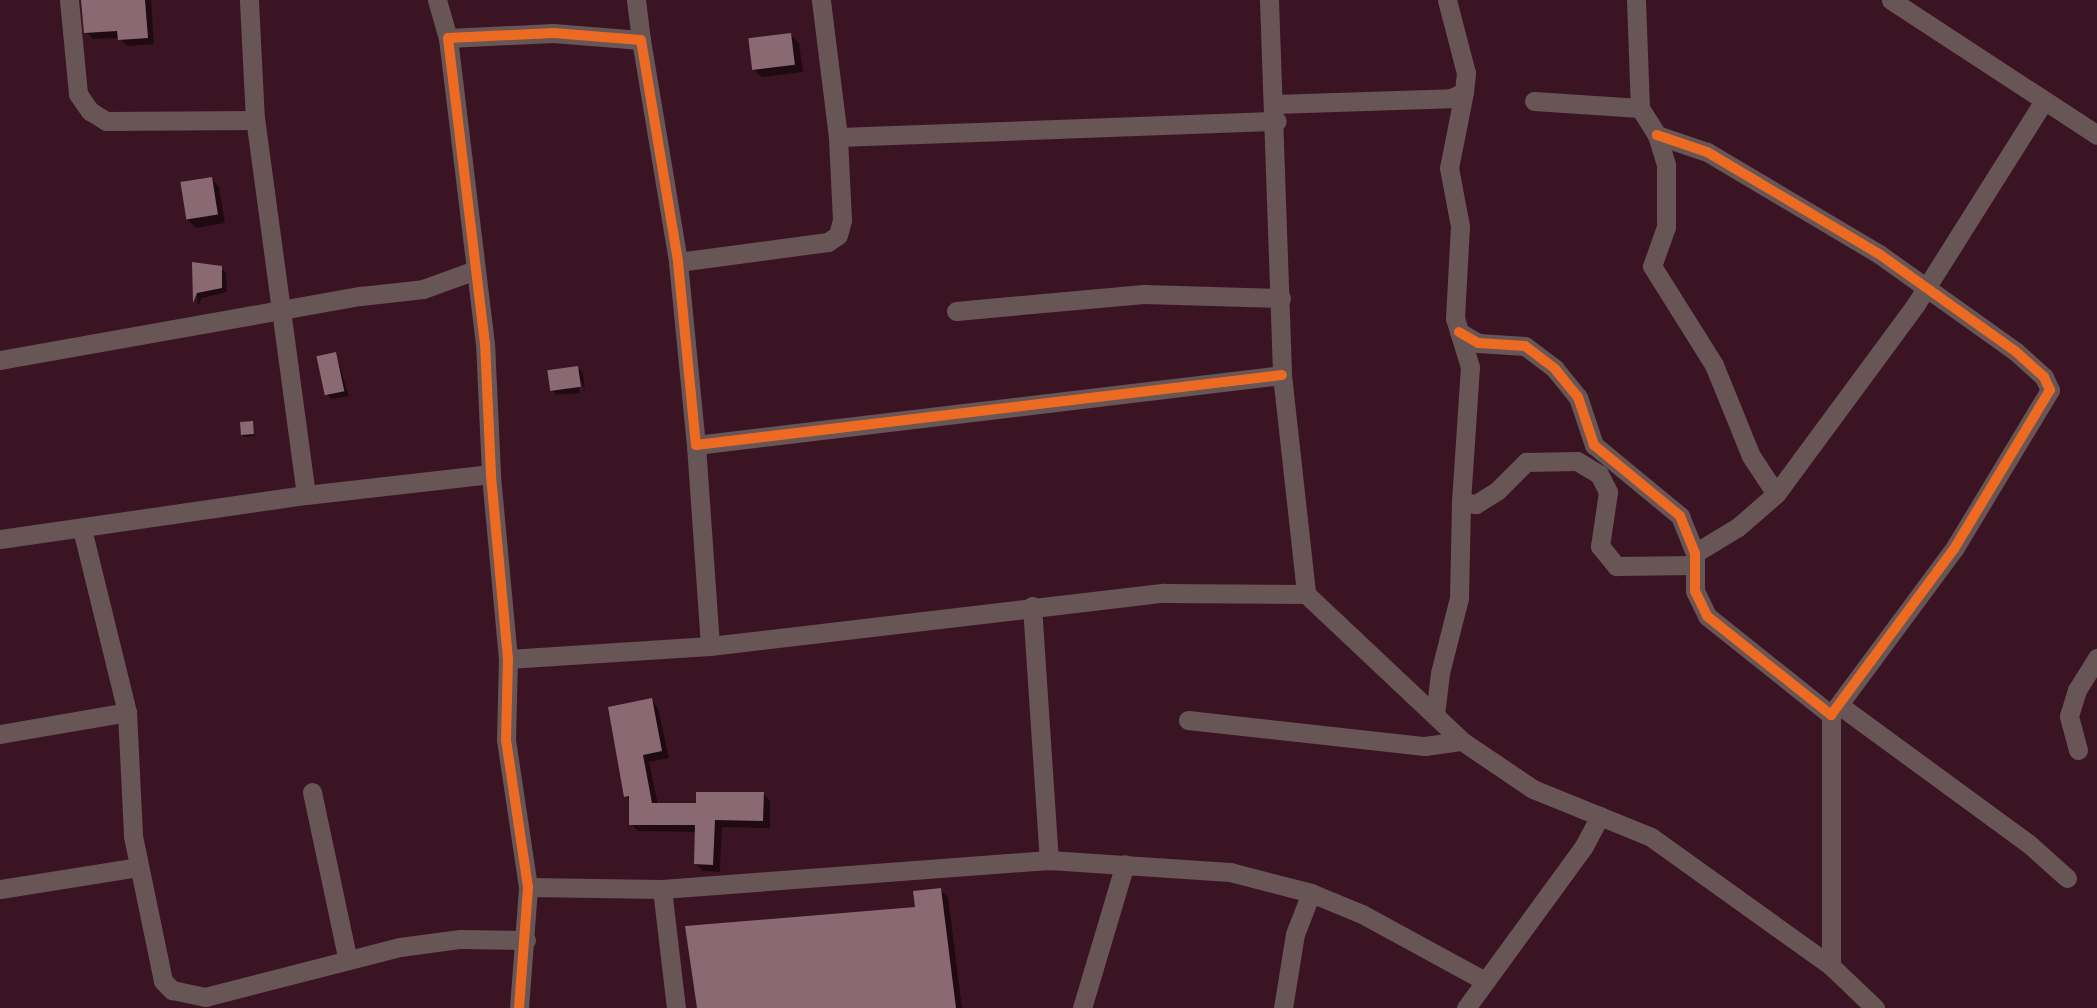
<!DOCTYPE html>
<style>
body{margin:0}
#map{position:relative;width:2097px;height:1008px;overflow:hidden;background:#3b1423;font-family:"Exo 2",sans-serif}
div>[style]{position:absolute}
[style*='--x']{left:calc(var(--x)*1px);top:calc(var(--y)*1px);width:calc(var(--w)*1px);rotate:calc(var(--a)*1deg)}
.shadow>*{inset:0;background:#0007}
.building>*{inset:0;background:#8a6973;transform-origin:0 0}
.street>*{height:19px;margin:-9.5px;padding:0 9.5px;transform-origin:9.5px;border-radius:9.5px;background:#675655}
.cycleway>*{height:10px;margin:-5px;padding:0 5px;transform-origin:5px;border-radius:5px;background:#ed6a23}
span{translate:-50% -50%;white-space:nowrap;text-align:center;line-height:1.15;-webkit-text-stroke:7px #390517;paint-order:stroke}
</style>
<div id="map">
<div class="shadow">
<i style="clip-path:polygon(82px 0,151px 0,154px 44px,127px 46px,120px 38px,93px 39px,86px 32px)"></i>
<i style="clip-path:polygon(791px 35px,799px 43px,803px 72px,762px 77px,753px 69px)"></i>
<i style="clip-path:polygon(211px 179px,219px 187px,225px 223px,196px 228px,188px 220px)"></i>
<i style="clip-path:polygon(194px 264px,221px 268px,226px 273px,227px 292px,202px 298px,198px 306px)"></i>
<i style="clip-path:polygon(336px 354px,349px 396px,332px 399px,326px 394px)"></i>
<i style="clip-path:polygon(578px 368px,583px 373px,585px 392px,577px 371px,580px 393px,557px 395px,552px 390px)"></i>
<i style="clip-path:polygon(252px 423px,255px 436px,245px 437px,242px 435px)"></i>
<i style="clip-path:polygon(651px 700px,658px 708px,669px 758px,649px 762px,658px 805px,697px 805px,763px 793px,770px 801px,770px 828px,722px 827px,720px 872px,703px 871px,695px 863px,696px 832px,638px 831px,631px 824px,630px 801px,626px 796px)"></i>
<i style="clip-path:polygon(940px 890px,948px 897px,962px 1008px,699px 1008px,917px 908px)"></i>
</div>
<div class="building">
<i style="clip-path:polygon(81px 0,145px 0,148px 38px,118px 40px,117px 31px,84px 33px)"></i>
<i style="left:791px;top:33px;width:32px;height:43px;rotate:83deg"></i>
<i style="left:212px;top:177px;width:38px;height:32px;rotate:81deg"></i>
<i style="clip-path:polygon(192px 262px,222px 266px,222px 288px,197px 293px,193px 303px)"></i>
<i style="left:336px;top:352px;width:40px;height:20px;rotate:78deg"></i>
<i style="left:578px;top:366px;width:21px;height:31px;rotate:82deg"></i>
<i style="left:253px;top:421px;width:13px;height:13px;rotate:86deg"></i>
<i style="clip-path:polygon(652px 698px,662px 751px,643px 755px,652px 803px,696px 803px,696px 792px,764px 792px,763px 821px,715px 820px,713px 865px,694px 864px,695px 825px,629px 825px,629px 796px,624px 797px,608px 707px)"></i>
<i style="clip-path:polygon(941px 888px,956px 1008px,697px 1008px,685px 926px,915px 907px,913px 891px)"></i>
</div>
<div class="street">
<i style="--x:69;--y:0;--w:94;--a:84.5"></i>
<i style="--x:78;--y:94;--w:21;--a:55"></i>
<i style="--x:90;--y:111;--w:19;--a:32"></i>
<i style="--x:106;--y:121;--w:149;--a:-0.4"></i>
<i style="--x:437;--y:0;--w:40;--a:74"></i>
<i style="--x:636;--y:0;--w:40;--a:82.9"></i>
<i style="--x:1269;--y:0;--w:375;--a:88"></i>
<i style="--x:1282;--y:375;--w:220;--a:83.7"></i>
<i style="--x:1306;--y:594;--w:214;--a:43.3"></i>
<i style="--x:1462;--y:741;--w:86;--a:34.1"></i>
<i style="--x:1533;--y:789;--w:127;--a:22.1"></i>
<i style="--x:1651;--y:837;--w:221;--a:35.6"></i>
<i style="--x:1831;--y:966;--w:61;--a:43.7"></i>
<i style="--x:1636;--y:0;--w:108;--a:87.9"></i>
<i style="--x:1640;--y:108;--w:32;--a:58"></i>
<i style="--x:1657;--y:135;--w:31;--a:73"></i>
<i style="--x:1666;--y:165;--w:62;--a:90"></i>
<i style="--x:1666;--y:227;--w:41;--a:109.7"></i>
<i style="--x:1652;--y:266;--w:117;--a:57.9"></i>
<i style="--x:1714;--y:365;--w:98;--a:67.9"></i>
<i style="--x:1751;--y:456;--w:45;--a:56.7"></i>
<i style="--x:1891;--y:0;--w:246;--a:33.2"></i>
<i style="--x:1534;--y:101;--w:106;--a:3.8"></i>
<i style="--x:1274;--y:104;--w:177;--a:-1.9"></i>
<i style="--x:1451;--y:98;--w:14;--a:-25"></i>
<i style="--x:1464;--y:92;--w:19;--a:-84"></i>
<i style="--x:1466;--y:73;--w:75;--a:-104.6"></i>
<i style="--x:838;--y:137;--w:439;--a:-2.1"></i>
<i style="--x:678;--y:262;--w:151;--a:-7.6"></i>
<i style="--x:828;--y:242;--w:12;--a:-35"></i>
<i style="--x:838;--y:235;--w:16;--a:-75"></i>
<i style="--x:842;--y:220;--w:83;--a:-92.8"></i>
<i style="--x:838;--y:137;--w:138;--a:-97.1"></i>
<i style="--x:956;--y:311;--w:188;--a:-5.2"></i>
<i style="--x:1143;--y:294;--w:138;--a:1.7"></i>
<i style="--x:1459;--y:332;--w:22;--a:30"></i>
<i style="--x:1478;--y:343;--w:47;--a:3.7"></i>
<i style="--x:1525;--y:346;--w:38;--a:37"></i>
<i style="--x:1555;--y:369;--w:36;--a:51"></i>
<i style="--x:1578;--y:397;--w:51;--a:71.6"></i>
<i style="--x:1594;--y:445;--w:112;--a:39.5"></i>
<i style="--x:1680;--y:516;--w:40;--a:68"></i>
<i style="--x:1695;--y:553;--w:38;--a:90"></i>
<i style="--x:1695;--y:591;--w:28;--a:64"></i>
<i style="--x:1707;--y:616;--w:159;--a:38.6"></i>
<i style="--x:1831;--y:715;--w:207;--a:-53.5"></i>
<i style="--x:1954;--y:549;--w:186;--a:-58.9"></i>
<i style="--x:2050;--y:390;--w:14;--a:-115"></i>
<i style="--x:2044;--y:377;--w:39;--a:-138"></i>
<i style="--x:2015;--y:351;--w:167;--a:-144.5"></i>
<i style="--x:1879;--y:254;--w:200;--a:-149.3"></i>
<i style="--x:1707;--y:152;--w:53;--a:-161.2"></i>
<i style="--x:0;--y:360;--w:367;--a:-10.1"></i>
<i style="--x:361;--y:296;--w:62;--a:-6.4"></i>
<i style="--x:423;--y:289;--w:53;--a:-19.8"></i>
<i style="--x:696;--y:445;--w:201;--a:86"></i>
<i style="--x:306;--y:495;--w:186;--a:-6.5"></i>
<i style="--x:1461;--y:502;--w:135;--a:-86.2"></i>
<i style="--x:1470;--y:367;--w:51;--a:-107"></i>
<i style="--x:1455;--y:318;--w:92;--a:-86.9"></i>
<i style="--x:1460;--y:226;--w:59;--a:-100.7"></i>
<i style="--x:1449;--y:168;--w:77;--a:-78.8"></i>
<i style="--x:82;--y:529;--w:188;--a:76.2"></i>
<i style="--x:127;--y:712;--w:124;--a:87.2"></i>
<i style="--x:133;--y:836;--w:148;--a:78.3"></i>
<i style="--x:163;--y:981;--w:13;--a:45"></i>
<i style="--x:172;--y:990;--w:34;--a:12"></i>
<i style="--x:205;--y:997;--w:201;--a:-14.4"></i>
<i style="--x:400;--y:947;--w:61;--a:-7.6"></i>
<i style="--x:460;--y:939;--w:66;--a:0.9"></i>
<i style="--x:0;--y:539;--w:309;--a:-8.2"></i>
<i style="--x:306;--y:495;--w:378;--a:-97.7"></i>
<i style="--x:255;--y:120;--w:120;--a:-92.9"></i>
<i style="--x:1695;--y:553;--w:50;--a:-31.2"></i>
<i style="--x:1738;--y:527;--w:50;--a:-41"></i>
<i style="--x:1776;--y:494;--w:236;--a:-53.6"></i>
<i style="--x:1916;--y:304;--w:240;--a:-57.8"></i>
<i style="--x:1032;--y:606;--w:255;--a:86.2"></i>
<i style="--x:508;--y:659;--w:202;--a:-3.7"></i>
<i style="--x:710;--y:646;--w:457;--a:-6.7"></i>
<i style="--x:1164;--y:593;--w:142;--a:0.4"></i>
<i style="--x:1839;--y:705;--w:235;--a:36.2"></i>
<i style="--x:2029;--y:844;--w:51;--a:41.8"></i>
<i style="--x:1435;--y:715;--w:42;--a:-83.2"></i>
<i style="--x:1440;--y:673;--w:77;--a:-75.8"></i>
<i style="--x:1459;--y:598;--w:96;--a:-88.8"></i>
<i style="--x:1461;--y:502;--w:15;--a:8"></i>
<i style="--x:1476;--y:504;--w:26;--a:-32"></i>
<i style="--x:1498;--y:490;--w:40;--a:-45"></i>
<i style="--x:1526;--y:462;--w:51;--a:-1.1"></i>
<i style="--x:1577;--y:461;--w:26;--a:31"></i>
<i style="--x:1599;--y:474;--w:20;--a:63"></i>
<i style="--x:1608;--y:492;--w:55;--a:98.4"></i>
<i style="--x:1600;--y:546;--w:26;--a:51"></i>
<i style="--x:1616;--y:566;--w:78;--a:-0.7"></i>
<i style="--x:1188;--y:720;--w:238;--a:6.3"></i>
<i style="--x:1425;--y:746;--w:37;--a:-8"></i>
<i style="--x:0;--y:734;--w:129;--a:-9.8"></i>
<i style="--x:2078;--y:750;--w:35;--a:-105"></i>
<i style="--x:2069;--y:716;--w:27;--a:-73"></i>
<i style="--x:2077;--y:690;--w:38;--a:-58"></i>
<i style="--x:312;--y:792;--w:169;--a:78"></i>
<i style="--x:528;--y:887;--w:134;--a:0.9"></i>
<i style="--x:662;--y:889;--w:388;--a:-4.3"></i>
<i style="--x:1049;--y:860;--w:181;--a:3.8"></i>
<i style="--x:1230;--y:872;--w:84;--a:14.5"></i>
<i style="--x:1311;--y:893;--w:55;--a:22.4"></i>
<i style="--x:1362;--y:914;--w:140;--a:28.6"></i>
<i style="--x:0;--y:889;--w:141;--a:-9"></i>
<i style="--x:662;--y:889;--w:120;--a:83.3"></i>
<i style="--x:1831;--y:966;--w:251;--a:-90"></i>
<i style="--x:519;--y:1008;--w:121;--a:-85.7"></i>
<i style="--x:528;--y:887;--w:149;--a:-98.5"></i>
<i style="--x:506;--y:740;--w:81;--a:-88.6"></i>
<i style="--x:508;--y:659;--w:186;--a:-95.3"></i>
<i style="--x:491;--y:474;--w:130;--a:-92.6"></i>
<i style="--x:485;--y:344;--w:308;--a:-96.9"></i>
<i style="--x:448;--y:38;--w:105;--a:-2.7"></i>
<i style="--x:553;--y:33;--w:88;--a:4.5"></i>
<i style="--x:641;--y:40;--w:225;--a:80.5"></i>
<i style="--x:678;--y:262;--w:184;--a:84.4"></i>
<i style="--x:696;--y:445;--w:590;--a:-6.81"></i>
<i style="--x:1082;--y:1008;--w:150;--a:-73.4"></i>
<i style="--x:1283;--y:1008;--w:75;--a:-80.8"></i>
<i style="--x:1295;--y:934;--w:44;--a:-68.7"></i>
<i style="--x:1466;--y:1008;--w:200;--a:-53.9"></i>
<i style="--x:1584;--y:846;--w:34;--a:-62"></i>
</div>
<div class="cycleway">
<i style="--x:1459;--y:332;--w:22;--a:30"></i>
<i style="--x:1478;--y:343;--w:47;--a:3.7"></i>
<i style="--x:1525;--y:346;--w:38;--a:37"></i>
<i style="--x:1555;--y:369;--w:36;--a:51"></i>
<i style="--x:1578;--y:397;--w:51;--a:71.6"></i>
<i style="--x:1594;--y:445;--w:112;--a:39.5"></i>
<i style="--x:1680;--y:516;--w:40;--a:68"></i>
<i style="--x:1695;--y:553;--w:38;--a:90"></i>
<i style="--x:1695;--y:591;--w:28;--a:64"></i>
<i style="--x:1707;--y:616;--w:159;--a:38.6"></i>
<i style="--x:1831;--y:715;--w:207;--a:-53.5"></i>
<i style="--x:1954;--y:549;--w:186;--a:-58.9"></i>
<i style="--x:2050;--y:390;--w:14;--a:-115"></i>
<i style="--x:2044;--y:377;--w:39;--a:-138"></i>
<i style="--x:2015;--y:351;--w:167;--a:-144.5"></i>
<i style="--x:1879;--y:254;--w:200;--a:-149.3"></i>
<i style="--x:1707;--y:152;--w:53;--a:-161.2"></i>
<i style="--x:519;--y:1008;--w:121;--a:-85.7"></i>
<i style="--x:528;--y:887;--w:149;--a:-98.5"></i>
<i style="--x:506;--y:740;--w:81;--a:-88.6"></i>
<i style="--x:508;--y:659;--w:186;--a:-95.3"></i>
<i style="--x:491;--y:474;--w:130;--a:-92.6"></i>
<i style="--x:485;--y:344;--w:308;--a:-96.9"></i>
<i style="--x:448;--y:38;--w:105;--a:-2.7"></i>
<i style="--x:553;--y:33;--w:88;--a:4.5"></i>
<i style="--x:641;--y:40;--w:225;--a:80.5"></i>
<i style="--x:678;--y:262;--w:184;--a:84.4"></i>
<i style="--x:696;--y:445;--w:590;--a:-6.81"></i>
</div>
</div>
